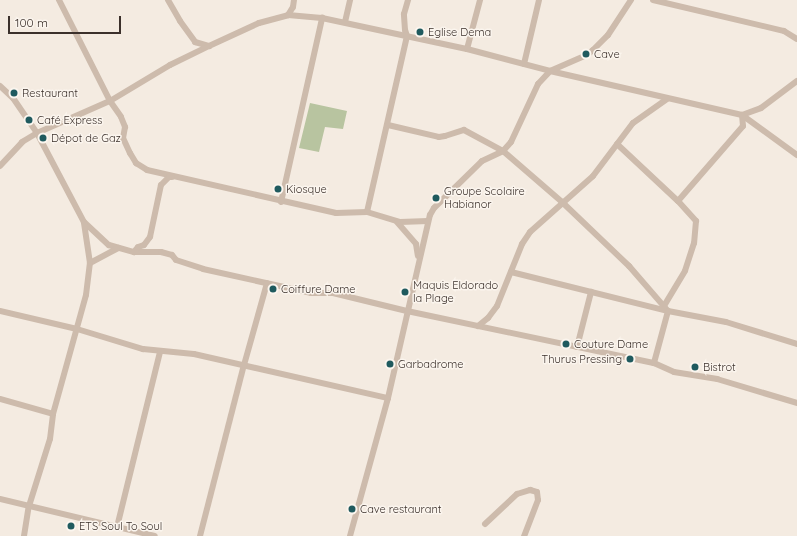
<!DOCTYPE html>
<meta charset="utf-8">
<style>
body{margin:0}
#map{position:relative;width:797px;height:536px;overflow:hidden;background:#f4ebe1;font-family:Quicksand,sans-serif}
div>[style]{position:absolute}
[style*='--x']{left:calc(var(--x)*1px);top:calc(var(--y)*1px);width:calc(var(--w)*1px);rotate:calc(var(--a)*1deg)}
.green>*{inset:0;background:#b8c4a0}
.street>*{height:6px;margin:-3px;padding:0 3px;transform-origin:3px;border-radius:3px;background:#cdbbac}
.dots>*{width:11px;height:11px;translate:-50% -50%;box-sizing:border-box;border:2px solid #fbf5ee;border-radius:50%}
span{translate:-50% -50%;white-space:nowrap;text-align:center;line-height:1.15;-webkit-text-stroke:3px #fbf5ee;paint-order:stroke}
.poi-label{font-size:11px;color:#3b302b}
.left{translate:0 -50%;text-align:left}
.right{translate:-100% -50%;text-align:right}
.scale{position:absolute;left:8px;top:16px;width:113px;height:18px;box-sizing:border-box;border:2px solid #3b302b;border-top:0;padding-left:5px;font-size:12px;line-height:14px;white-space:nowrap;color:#3b302b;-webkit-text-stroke:3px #fbf5ee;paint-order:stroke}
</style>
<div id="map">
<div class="green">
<i style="clip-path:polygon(310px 103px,347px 111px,343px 129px,325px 127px,319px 152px,299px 148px)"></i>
</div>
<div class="street">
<i style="--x:59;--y:0;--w:113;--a:63.2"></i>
<i style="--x:110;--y:101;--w:19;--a:55"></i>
<i style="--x:121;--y:117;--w:11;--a:68"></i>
<i style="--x:125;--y:127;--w:11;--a:100"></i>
<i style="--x:123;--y:138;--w:17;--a:65"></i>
<i style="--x:130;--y:153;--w:12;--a:59"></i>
<i style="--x:136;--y:163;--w:13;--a:32"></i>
<i style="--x:147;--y:170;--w:194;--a:12.8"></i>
<i style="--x:336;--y:213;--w:31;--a:-2"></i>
<i style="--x:367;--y:212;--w:34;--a:17"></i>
<i style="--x:400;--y:222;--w:28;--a:-2"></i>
<i style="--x:168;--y:0;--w:24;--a:60"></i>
<i style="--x:180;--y:21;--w:26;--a:54"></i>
<i style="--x:195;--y:42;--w:15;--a:16"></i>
<i style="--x:653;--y:0;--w:135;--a:13.3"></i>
<i style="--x:784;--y:31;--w:15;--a:32"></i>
<i style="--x:288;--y:15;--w:9;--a:-58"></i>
<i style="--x:293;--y:7;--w:7;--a:-82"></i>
<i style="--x:345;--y:22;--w:23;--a:-77"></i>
<i style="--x:467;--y:49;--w:51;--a:-75.1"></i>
<i style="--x:524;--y:64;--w:66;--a:-76.8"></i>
<i style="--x:0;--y:86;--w:18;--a:43"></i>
<i style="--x:13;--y:98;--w:42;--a:55.6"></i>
<i style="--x:37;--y:133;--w:101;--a:62.2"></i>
<i style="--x:84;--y:222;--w:34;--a:43"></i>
<i style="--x:109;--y:245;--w:26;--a:16"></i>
<i style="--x:134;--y:252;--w:27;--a:0"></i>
<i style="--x:161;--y:252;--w:11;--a:15"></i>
<i style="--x:172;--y:255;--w:6;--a:51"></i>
<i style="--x:176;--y:260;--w:28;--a:18"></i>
<i style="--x:203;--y:269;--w:111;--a:12.5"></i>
<i style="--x:311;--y:293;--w:22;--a:0"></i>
<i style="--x:333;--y:293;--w:76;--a:13.7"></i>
<i style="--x:407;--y:311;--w:252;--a:11.9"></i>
<i style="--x:654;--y:363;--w:22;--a:24"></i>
<i style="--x:674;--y:372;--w:44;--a:9.2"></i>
<i style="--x:717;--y:379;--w:84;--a:16.7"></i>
<i style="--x:742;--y:115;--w:20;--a:-20"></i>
<i style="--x:761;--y:108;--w:45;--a:-36.9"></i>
<i style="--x:388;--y:125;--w:52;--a:13.2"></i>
<i style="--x:439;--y:137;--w:6;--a:-9"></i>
<i style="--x:445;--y:136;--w:20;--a:-18"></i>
<i style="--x:464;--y:130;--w:44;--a:28.3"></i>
<i style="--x:503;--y:151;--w:78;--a:40.8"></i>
<i style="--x:562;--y:202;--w:93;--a:43.7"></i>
<i style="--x:629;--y:266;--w:60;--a:49.1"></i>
<i style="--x:668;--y:311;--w:54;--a:105.1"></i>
<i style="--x:617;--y:144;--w:83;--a:43.1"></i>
<i style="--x:678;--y:201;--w:27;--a:48"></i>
<i style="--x:696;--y:221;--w:22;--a:95"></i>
<i style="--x:694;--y:243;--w:29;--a:108"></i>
<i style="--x:685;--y:271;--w:41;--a:121"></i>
<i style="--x:0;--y:166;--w:33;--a:-47"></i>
<i style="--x:22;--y:142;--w:17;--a:-31"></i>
<i style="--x:37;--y:133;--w:80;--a:-23.7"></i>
<i style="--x:110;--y:101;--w:70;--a:-31"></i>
<i style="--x:170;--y:65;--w:43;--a:-26"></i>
<i style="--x:209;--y:46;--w:55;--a:-24.7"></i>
<i style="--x:259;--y:23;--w:30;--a:-15"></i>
<i style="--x:288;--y:15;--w:34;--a:5"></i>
<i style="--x:322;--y:18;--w:148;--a:12.1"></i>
<i style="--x:467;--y:49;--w:86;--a:14.8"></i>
<i style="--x:550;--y:71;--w:197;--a:12.9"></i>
<i style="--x:742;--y:115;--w:68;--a:36"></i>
<i style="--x:678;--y:201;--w:99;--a:-49.1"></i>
<i style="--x:743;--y:126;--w:11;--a:-95"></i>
<i style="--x:281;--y:202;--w:189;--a:-77.4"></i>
<i style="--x:367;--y:212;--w:180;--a:-77.2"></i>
<i style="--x:407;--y:36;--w:6;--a:-108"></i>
<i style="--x:405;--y:30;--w:16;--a:-94"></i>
<i style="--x:404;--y:14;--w:15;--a:-74"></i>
<i style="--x:397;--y:222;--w:29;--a:49"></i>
<i style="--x:416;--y:244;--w:12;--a:81"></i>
<i style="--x:134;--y:252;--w:6;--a:-51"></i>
<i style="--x:138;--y:247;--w:6;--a:-18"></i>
<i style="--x:144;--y:245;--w:10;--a:-53"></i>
<i style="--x:150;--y:237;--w:53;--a:-78.1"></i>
<i style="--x:161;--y:185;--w:11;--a:-45"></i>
<i style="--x:169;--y:177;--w:3;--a:0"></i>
<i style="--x:90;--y:263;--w:32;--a:-28"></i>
<i style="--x:511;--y:272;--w:162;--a:14"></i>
<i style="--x:668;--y:311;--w:59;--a:10.7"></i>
<i style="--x:726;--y:322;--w:74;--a:17.2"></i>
<i style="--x:0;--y:311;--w:79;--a:13.2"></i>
<i style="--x:77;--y:329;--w:69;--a:16.9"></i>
<i style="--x:143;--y:349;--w:51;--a:5.6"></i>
<i style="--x:194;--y:354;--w:199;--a:12.8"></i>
<i style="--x:478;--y:326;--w:13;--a:-39"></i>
<i style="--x:488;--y:318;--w:15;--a:-53"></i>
<i style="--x:497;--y:306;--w:67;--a:-68"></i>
<i style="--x:522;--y:244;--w:14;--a:-56"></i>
<i style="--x:530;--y:232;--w:84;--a:-41.6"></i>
<i style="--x:593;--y:176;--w:66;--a:-53"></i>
<i style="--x:633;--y:123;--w:42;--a:-35.2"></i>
<i style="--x:577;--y:347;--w:57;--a:-75.7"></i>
<i style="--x:0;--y:399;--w:55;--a:15.8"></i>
<i style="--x:0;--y:499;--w:159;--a:13.4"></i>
<i style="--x:485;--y:524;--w:44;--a:-43.2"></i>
<i style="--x:517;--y:494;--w:14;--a:-17"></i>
<i style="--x:530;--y:490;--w:7;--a:16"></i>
<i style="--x:537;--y:492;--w:8;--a:83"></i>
<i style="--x:538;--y:500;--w:39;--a:111"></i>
<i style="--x:117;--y:527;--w:180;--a:-76.2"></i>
<i style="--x:24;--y:536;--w:30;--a:-81"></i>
<i style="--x:29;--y:506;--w:70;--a:-72.6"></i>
<i style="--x:50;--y:439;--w:25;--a:-83"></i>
<i style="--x:53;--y:414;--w:123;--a:-74.5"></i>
<i style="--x:86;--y:295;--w:32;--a:-83"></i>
<i style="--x:90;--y:263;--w:40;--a:-98.5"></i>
<i style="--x:200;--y:536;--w:177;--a:-75.6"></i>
<i style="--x:244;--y:365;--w:85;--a:-74.3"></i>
<i style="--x:350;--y:536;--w:143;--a:-74.6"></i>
<i style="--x:388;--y:398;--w:188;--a:-77.1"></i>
<i style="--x:430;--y:215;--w:8;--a:-60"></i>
<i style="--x:434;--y:208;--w:67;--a:-44.4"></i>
<i style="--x:482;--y:161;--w:23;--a:-25"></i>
<i style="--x:503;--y:151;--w:12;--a:-48"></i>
<i style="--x:511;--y:142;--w:64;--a:-65"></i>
<i style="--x:538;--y:84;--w:18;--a:-47"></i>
<i style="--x:550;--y:71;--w:40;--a:-23.4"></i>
<i style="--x:587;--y:55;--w:8;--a:-40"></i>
<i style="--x:593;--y:50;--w:21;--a:-45"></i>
<i style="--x:608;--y:35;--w:42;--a:-56.7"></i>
</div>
<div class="dots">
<i style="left:420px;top:32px;background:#1f5a5e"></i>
<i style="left:586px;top:54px;background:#1f5a5e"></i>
<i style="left:14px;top:93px;background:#1f5a5e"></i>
<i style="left:29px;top:120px;background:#1f5a5e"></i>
<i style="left:43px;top:138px;background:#1f5a5e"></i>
<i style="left:278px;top:189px;background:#1f5a5e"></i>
<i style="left:436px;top:198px;background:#1f5a5e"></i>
<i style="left:273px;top:289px;background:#1f5a5e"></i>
<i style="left:405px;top:292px;background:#1f5a5e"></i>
<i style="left:566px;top:344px;background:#1f5a5e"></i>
<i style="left:630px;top:359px;background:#1f5a5e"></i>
<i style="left:390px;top:364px;background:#1f5a5e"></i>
<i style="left:695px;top:367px;background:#1f5a5e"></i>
<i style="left:352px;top:509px;background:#1f5a5e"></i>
<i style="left:71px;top:526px;background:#1f5a5e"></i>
</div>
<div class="poi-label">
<span class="left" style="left:428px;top:32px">Eglise Dema</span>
<span class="left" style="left:594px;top:54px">Cave</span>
<span class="left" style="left:22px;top:93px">Restaurant</span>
<span class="left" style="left:37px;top:120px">Café Express</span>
<span class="left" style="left:51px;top:138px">Dépot de Gaz</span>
<span class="left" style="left:286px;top:189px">Kiosque</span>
<span class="left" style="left:444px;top:198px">Groupe Scolaire<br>Habianor</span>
<span class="left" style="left:413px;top:292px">Maquis Eldorado<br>la Plage</span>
<span class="left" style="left:281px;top:289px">Coiffure Dame</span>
<span class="left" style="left:574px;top:344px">Couture Dame</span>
<span class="right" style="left:622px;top:359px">Thurus Pressing</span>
<span class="left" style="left:398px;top:364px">Garbadrome</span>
<span class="left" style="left:703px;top:367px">Bistrot</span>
<span class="left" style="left:360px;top:509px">Cave restaurant</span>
<span class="left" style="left:79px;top:526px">ETS Soul To Soul</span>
</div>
<div class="scale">100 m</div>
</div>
